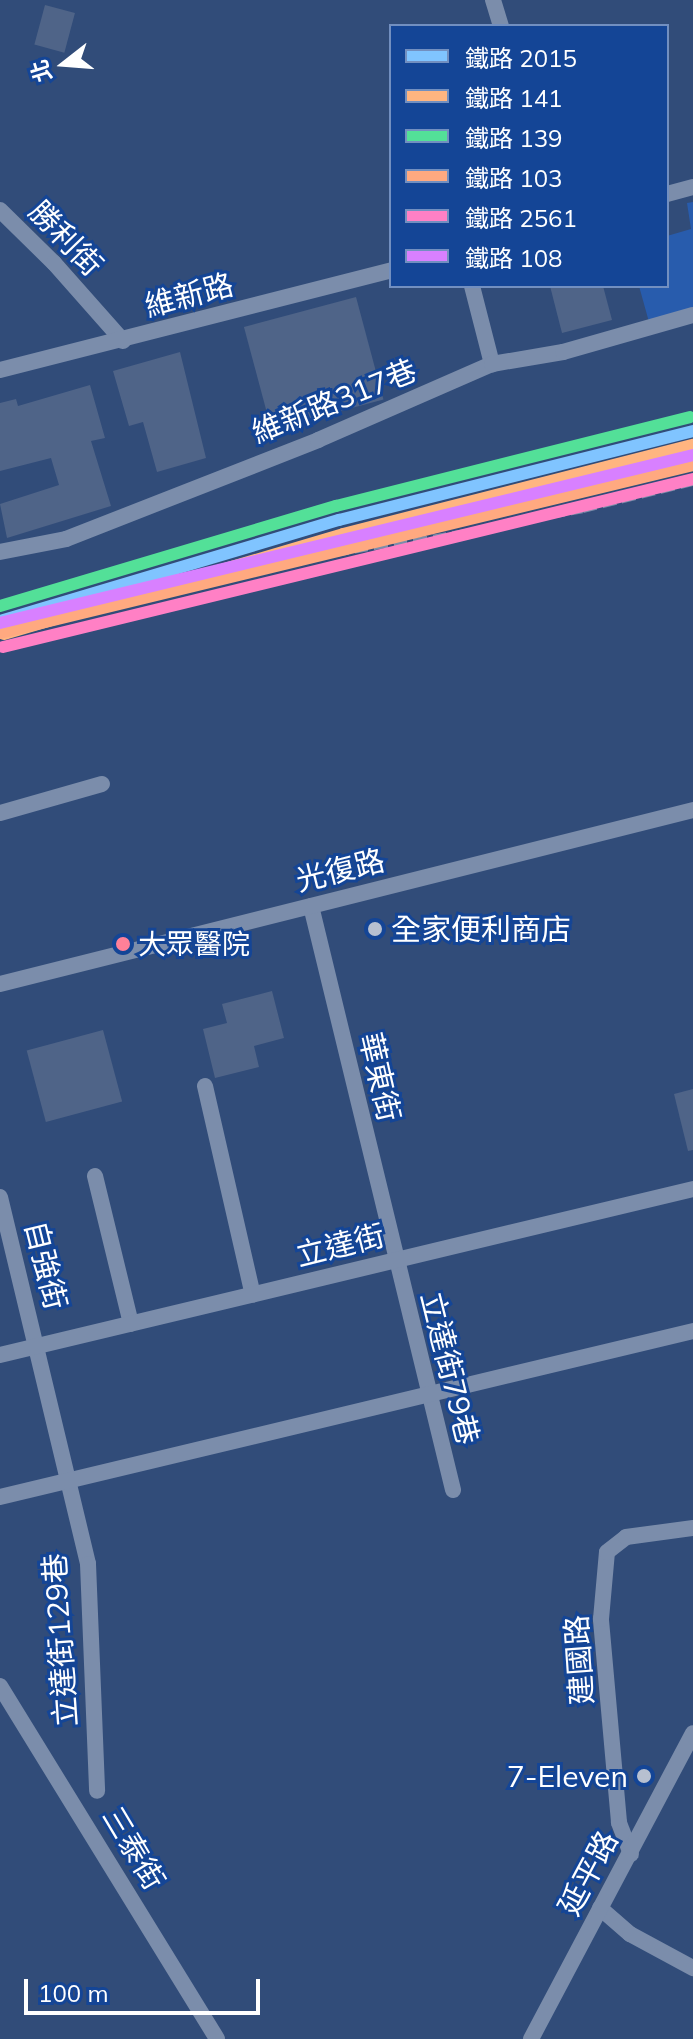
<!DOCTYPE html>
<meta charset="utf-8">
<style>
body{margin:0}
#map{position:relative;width:693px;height:2039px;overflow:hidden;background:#314c79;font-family:Mulish,"Noto Sans TC",sans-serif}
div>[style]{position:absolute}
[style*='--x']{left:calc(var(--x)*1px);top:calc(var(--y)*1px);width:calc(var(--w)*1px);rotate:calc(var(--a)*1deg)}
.green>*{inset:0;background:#285cad}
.building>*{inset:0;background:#4f6488;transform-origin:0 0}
.minor>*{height:16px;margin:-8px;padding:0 8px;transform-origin:8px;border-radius:8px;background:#7b8dab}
.rail>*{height:5px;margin-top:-2.5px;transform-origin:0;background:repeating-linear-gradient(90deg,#7c8daa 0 14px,transparent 0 20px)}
.rail-1>*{height:12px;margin:-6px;padding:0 6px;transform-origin:6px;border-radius:6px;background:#80c4ff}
.rail-2>*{height:12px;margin:-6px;padding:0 6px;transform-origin:6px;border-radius:6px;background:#ffb580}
.rail-3>*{height:12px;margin:-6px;padding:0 6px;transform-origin:6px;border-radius:6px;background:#53e098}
.rail-4>*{height:12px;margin:-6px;padding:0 6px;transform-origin:6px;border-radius:6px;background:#ffa980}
.rail-5>*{height:12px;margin:-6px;padding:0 6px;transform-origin:6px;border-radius:6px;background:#ff80c5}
.rail-6>*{height:12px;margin:-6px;padding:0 6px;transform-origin:6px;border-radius:6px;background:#d880ff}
.dots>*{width:22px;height:22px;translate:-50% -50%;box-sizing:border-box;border:4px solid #144596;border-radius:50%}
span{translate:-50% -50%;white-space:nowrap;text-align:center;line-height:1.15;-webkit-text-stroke:6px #144596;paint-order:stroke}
.bus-label{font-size:28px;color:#fff}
.left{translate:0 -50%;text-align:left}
.street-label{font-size:30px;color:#fff}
.poi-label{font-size:30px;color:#fff}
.right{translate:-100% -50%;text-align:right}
.legend{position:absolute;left:389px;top:24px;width:280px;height:264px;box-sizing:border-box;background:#144596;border:2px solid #728fc0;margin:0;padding:10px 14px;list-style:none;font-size:24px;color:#fff}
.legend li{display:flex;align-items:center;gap:16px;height:40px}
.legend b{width:40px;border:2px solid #728fc0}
.north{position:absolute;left:24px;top:24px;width:80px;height:80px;-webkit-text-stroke:6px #144596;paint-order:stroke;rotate:253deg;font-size:22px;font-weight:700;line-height:32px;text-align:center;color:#fff}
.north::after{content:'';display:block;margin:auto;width:28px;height:36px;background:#fff;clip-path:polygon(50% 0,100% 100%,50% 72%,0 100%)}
.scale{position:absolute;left:24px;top:1979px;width:236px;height:36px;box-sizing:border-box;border:4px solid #fff;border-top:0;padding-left:10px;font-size:24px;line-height:28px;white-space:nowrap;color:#fff;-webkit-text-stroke:6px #144596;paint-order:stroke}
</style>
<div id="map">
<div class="green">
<i style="clip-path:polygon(693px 202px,693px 310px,649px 322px,639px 286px,667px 286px,667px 236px,691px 229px,687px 203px)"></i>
</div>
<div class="building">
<i style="left:45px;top:5px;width:31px;height:41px;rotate:15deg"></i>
<i style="clip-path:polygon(550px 286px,603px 286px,612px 320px,562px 333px)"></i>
<i style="left:356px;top:297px;width:106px;height:116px;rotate:75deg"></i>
<i style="clip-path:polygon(180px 352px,206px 458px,157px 472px,143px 422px,129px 426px,113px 371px)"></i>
<i style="clip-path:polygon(90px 385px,105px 438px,91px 441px,111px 506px,7px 538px,0 504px,59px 485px,51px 458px,0 471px,0 403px,16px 399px,18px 406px)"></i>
<i style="clip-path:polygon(272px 991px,284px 1038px,254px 1046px,259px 1067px,215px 1078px,203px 1029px,227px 1023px,222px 1004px)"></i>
<i style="left:103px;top:1030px;width:74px;height:79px;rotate:75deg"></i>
<i style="clip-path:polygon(693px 1089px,693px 1150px,688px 1151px,674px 1094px)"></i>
</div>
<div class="minor">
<i style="--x:493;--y:0;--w:27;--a:73"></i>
<i style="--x:667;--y:194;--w:27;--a:-15"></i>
<i style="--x:0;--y:210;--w:76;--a:44.5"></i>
<i style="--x:54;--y:263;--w:104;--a:48.5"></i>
<i style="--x:472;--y:286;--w:81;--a:75.6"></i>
<i style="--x:0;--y:370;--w:404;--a:-14.3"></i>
<i style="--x:0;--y:552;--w:67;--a:-11.1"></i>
<i style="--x:66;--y:539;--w:271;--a:-21.4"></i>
<i style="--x:318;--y:440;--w:190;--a:-23.6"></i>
<i style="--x:492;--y:364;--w:72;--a:-9.6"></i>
<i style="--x:563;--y:352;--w:135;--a:-15.9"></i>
<i style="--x:0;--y:813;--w:106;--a:-15.9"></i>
<i style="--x:311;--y:906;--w:601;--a:76.33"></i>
<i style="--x:0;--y:984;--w:715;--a:-14.09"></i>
<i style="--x:205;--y:1086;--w:214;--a:77.1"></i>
<i style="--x:95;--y:1176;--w:152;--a:76.3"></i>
<i style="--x:0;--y:1197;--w:377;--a:76.5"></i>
<i style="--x:88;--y:1564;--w:227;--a:87.7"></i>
<i style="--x:0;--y:1355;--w:713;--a:-13.47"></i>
<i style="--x:0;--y:1497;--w:713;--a:-13.47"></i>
<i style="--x:0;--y:1686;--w:414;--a:58.4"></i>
<i style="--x:631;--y:1854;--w:34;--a:-111"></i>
<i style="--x:619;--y:1822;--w:204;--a:-95.1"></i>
<i style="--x:601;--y:1619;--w:67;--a:-84.9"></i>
<i style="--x:607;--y:1552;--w:24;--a:-38"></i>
<i style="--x:626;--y:1537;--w:68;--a:-7.7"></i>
<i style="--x:600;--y:1908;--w:40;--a:41"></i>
<i style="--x:630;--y:1934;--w:72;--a:28.4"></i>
<i style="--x:531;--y:2039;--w:346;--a:-62.1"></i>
</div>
<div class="rail">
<i style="--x:295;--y:561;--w:292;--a:-10"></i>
<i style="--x:583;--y:510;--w:113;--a:-13.8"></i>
</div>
<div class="rail-1">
<i style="--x:0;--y:621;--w:354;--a:-16.6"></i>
<i style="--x:339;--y:520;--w:365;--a:-14.1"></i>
</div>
<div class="rail-2">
<i style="--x:4;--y:634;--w:353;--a:-16.4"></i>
<i style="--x:343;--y:534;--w:361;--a:-14.3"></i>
</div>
<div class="rail-3">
<i style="--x:0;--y:606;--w:351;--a:-16.6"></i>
<i style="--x:336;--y:506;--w:365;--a:-14.1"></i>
</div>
<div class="rail-4">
<i style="--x:0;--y:633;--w:713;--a:-13.63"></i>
</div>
<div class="rail-5">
<i style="--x:3;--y:647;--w:710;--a:-13.68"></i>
</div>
<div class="rail-6">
<i style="--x:0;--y:623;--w:713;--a:-13.63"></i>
</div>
<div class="dots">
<i style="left:375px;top:929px;background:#b7c0d0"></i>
<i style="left:123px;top:944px;background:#ff8098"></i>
<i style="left:644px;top:1776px;background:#b7c0d0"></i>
</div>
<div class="bus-label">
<span class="left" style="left:138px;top:944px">大眾醫院</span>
</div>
<div class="street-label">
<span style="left:66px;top:238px;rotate:46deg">勝利街</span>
<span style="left:189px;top:295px;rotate:-15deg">維新路</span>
<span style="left:334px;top:401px;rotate:-22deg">維新路317巷</span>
<span style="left:340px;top:870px;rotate:-14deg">光復路</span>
<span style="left:380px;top:1077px;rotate:77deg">華東街</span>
<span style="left:340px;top:1245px;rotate:-14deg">立達街</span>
<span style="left:46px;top:1265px;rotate:76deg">自強街</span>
<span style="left:450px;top:1368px;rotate:76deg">立達街79巷</span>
<span style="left:60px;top:1640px;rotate:-94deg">立達街129巷</span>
<span style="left:579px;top:1660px;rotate:-94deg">建國路</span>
<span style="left:134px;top:1848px;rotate:59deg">三泰街</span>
<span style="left:588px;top:1873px;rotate:-62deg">延平路</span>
</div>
<div class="poi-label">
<span class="left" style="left:391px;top:929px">全家便利商店</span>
<span class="right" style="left:628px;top:1776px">7-Eleven</span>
</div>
<ul class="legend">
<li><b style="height:10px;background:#80c4ff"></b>鐵路 2015</li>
<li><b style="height:10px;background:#ffb580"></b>鐵路 141</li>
<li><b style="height:10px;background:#53e098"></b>鐵路 139</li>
<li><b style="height:10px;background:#ffa980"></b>鐵路 103</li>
<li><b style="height:10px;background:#ff80c5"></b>鐵路 2561</li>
<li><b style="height:10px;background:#d880ff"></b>鐵路 108</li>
</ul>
<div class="north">北</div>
<div class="scale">100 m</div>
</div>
